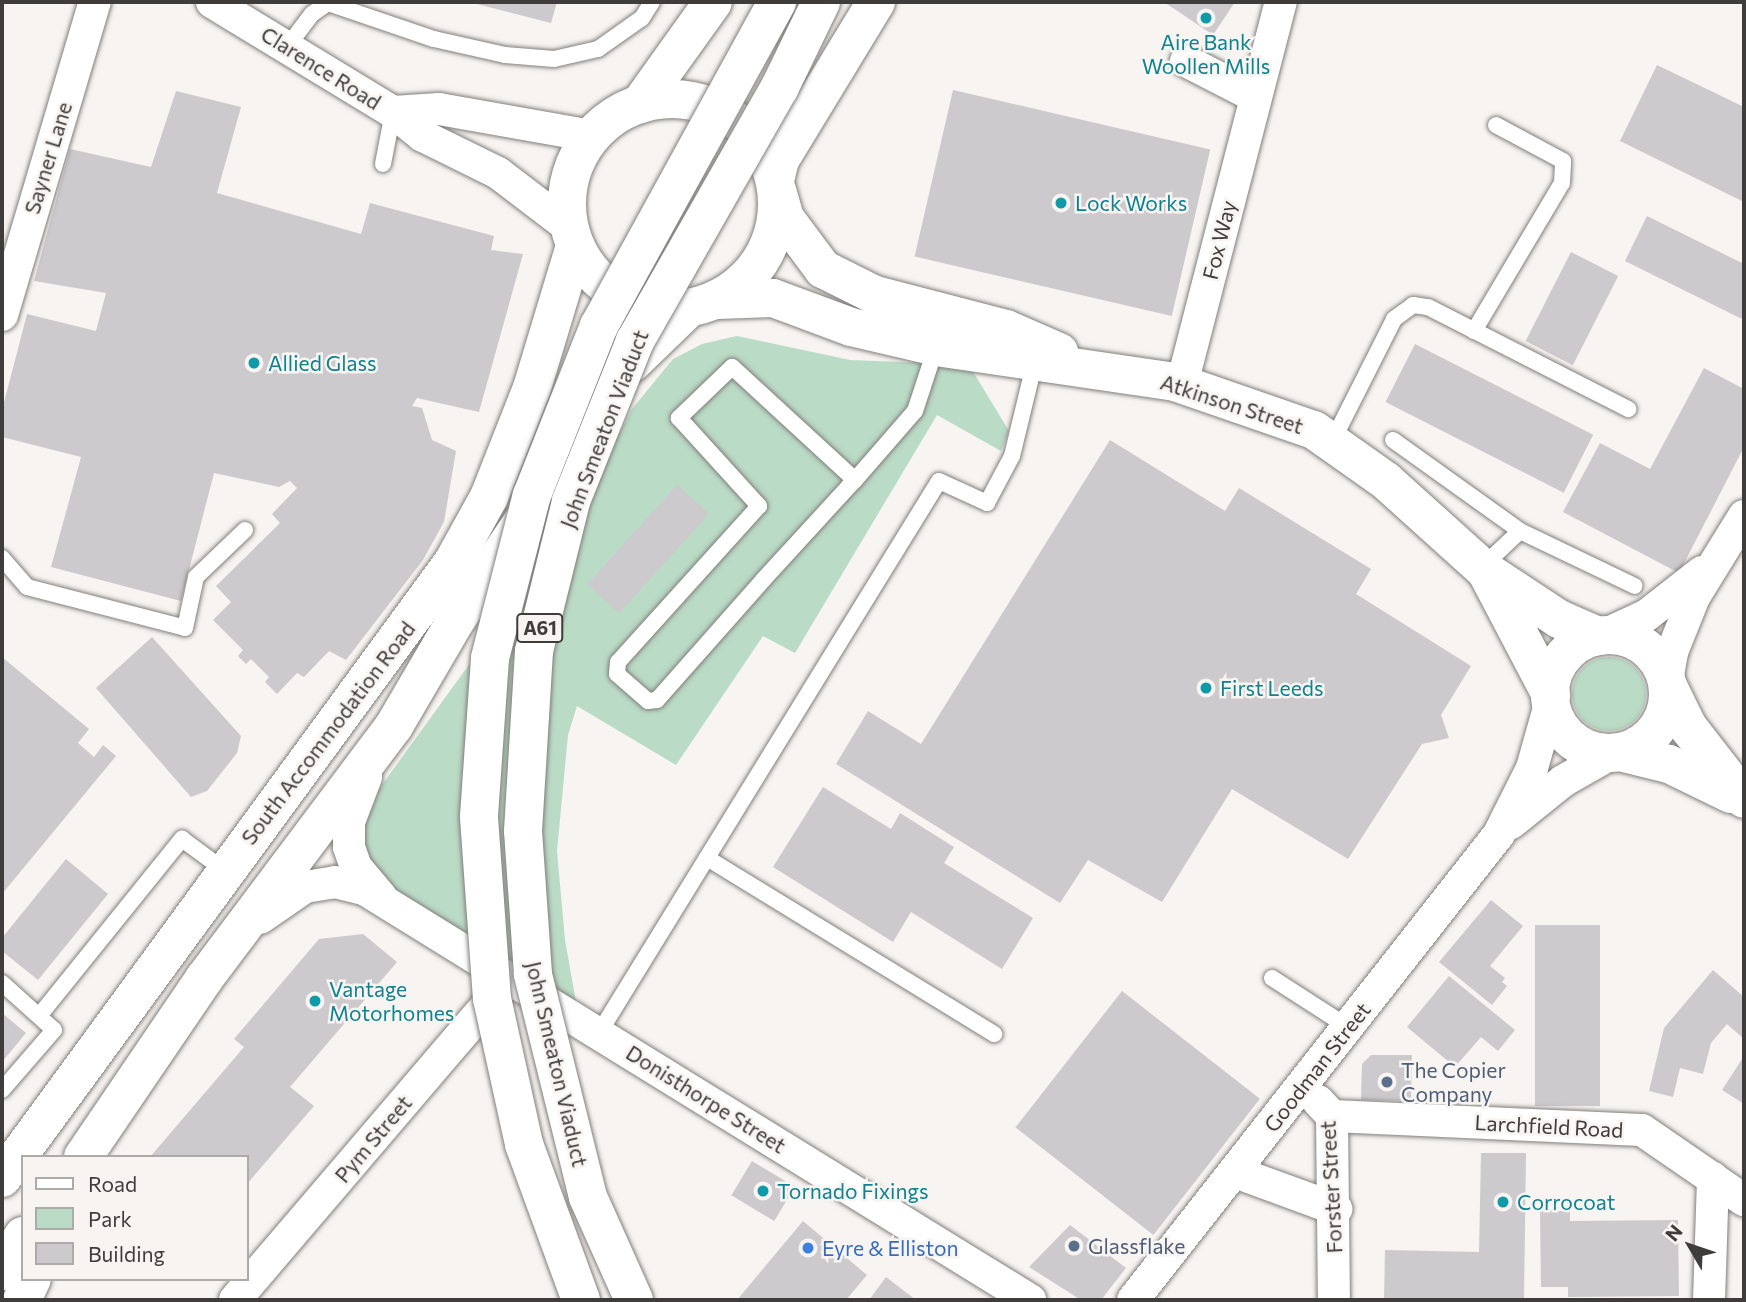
<!DOCTYPE html>
<style>
body{margin:0}
#map{position:relative;width:1746px;height:1302px;overflow:hidden;background:#f7f4f1;font-family:Commissioner,sans-serif}
div>[style]{position:absolute}
[style*='--x']{left:calc(var(--x)*1px);top:calc(var(--y)*1px);width:calc(var(--w)*1px);rotate:calc(var(--a)*1deg)}
.green>*{inset:0;background:#badbc6}
.round{border-radius:50%}
.building>*{inset:0;background:#cccacd;transform-origin:0 0}
.roads{filter:drop-shadow(0 0 2px #817f7c) drop-shadow(0 0 2px #817f7c)}
.service>*{height:16px;margin:-8px;padding:0 8px;transform-origin:8px;border-radius:8px;background:#fff}
.minor>*{height:32px;margin:-16px;padding:0 16px;transform-origin:16px;border-radius:16px;background:#fff}
.tertiary>*{height:38px;margin:-19px;padding:0 19px;transform-origin:19px;border-radius:19px;background:#fff}
.tertiary>.ring{margin:-19px;padding:0;box-sizing:content-box;background:none;border:38px solid #fff;border-radius:50%}
.primary>*{height:38px;margin:-19px;padding:0 19px;transform-origin:19px;border-radius:19px;background:#fff}
.primary>.ring{margin:-19px;padding:0;box-sizing:content-box;background:none;border:38px solid #fff;border-radius:50%}
.trunk>*{height:38px;margin:-19px;padding:0 19px;transform-origin:19px;border-radius:19px;background:#fff}
.bridges{filter:drop-shadow(0 0 2px #817f7c) drop-shadow(0 0 2px #817f7c)}
.trunk-bridge>*{height:38px;margin:-19px;padding:0 19px;transform-origin:19px;border-radius:19px;background:#fff}
.dots>*{width:19px;height:19px;translate:-50% -50%;box-sizing:border-box;border:4px solid #f7f4f1;border-radius:50%}
span{translate:-50% -50%;white-space:nowrap;text-align:center;line-height:1.15;-webkit-text-stroke:5px #f7f4f1;paint-order:stroke}
.shield-label span{padding:2px 5px;background:#f7f4f1;border:2px solid;border-radius:5px;-webkit-text-stroke-width:0}
.shield-label{font-size:19px;color:#3e3d3c;font-weight:700}
.culture-label{font-size:21px;color:#0d838f}
.left{translate:0 -50%;text-align:left}
.street-label{font-size:21px;color:#3e3d3c}
.service-label{font-size:21px;color:#4e5e75}
.shop-label{font-size:21px;color:#366cbe}
.frame{position:absolute;inset:0;border:4px solid #3e3d3c;pointer-events:none}
.legend{position:absolute;left:21px;top:1155px;width:228px;height:126px;box-sizing:border-box;background:#f7f4f1;border:2px solid #adaba9;margin:0;padding:9px 12px;list-style:none;font-size:21px;color:#3e3d3c}
.legend li{display:flex;align-items:center;gap:14px;height:35px}
.legend b{width:35px;border:2px solid #adaba9}
.north{position:absolute;left:1655px;top:1211px;width:70px;height:70px;-webkit-text-stroke:5px #f7f4f1;paint-order:stroke;rotate:309deg;font-size:19px;font-weight:700;line-height:28px;text-align:center;color:#3e3d3c}
.north::after{content:'';display:block;margin:auto;width:24px;height:32px;background:#3e3d3c;clip-path:polygon(50% 0,100% 100%,50% 72%,0 100%)}
</style>
<div id="map">
<div class="green">
<i style="clip-path:polygon(737px 336px,850px 360px,952px 364px,972px 370px,1009px 431px,1001px 451px,937px 415px,795px 653px,763px 636px,676px 765px,577px 706px,568px 735px,557px 851px,565px 940px,576px 1002px,363px 881px,358px 818px,578px 514px,632px 409px,673px 359px,702px 344px)"></i>
<i class="round" style="left:1572px;top:657px;width:74px;height:74px"></i>
</div>
<div class="building">
<i style="clip-path:polygon(469px 2px,557px 2px,551px 23px)"></i>
<i style="clip-path:polygon(1164px 2px,1235px 2px,1213px 35px)"></i>
<i style="clip-path:polygon(1657px 65px,1744px 107px,1744px 202px,1620px 141px)"></i>
<i style="left:953px;top:90px;width:264px;height:171px;rotate:13deg"></i>
<i style="clip-path:polygon(176px 91px,241px 107px,217px 193px,361px 234px,370px 203px,494px 236px,491px 250px,523px 254px,479px 412px,417px 398px,412px 406px,422px 408px,432px 440px,456px 451px,444px 522px,423px 560px,346px 660px,329px 651px,304px 677px,297px 673px,277px 694px,265px 682px,269px 677px,251px 659px,246px 664px,238px 656px,243px 650px,213px 620px,231px 602px,216px 586px,280px 523px,272px 514px,297px 488px,290px 481px,279px 487px,214px 473px,181px 601px,51px 567px,81px 457px,2px 437px,2px 410px,27px 314px,96px 331px,106px 293px,34px 281px,70px 149px,151px 167px)"></i>
<i style="clip-path:polygon(1647px 216px,1744px 264px,1744px 320px,1625px 261px)"></i>
<i style="left:1571px;top:252px;width:53px;height:100px;rotate:27deg"></i>
<i style="left:1415px;top:344px;width:200px;height:65px;rotate:27deg"></i>
<i style="clip-path:polygon(1704px 368px,1744px 389px,1744px 447px,1679px 573px,1563px 512px,1600px 443px,1650px 469px)"></i>
<i style="clip-path:polygon(1110px 440px,1225px 511px,1239px 488px,1371px 569px,1356px 594px,1471px 666px,1441px 715px,1449px 738px,1422px 744px,1348px 859px,1232px 789px,1162px 902px,1088px 860px,1060px 903px,836px 764px,868px 711px,921px 744px)"></i>
<i style="left:677px;top:485px;width:43px;height:134px;rotate:42deg"></i>
<i style="clip-path:polygon(152px 637px,241px 736px,237px 753px,207px 791px,191px 797px,96px 688px)"></i>
<i style="clip-path:polygon(2px 657px,89px 729px,78px 743px,94px 757px,103px 745px,116px 756px,2px 894px)"></i>
<i style="clip-path:polygon(823px 787px,891px 829px,900px 813px,954px 847px,944px 863px,1033px 918px,1002px 969px,911px 912px,893px 942px,773px 867px)"></i>
<i style="clip-path:polygon(66px 859px,108px 894px,38px 980px,2px 951px,2px 938px)"></i>
<i style="clip-path:polygon(1491px 900px,1523px 926px,1490px 966px,1505px 978px,1502px 982px,1507px 986px,1492px 1005px,1439px 962px)"></i>
<i style="left:1535px;top:925px;width:65px;height:181px"></i>
<i style="clip-path:polygon(363px 934px,397px 962px,290px 1087px,314px 1106px,247px 1184px,247px 1157px,150px 1157px,244px 1047px,234px 1039px,319px 939px)"></i>
<i style="clip-path:polygon(1713px 970px,1744px 997px,1744px 1039px,1727px 1024px,1711px 1043px,1703px 1074px,1680px 1068px,1673px 1097px,1649px 1091px,1664px 1028px)"></i>
<i style="clip-path:polygon(1449px 976px,1515px 1030px,1498px 1051px,1481px 1037px,1455px 1067px,1407px 1027px)"></i>
<i style="left:1122px;top:991px;width:175px;height:173px;rotate:38deg"></i>
<i style="clip-path:polygon(2px 1013px,26px 1033px,2px 1062px)"></i>
<i style="clip-path:polygon(1371px 1055px,1412px 1055px,1411px 1101px,1361px 1100px,1362px 1064px)"></i>
<i style="clip-path:polygon(1744px 1056px,1744px 1104px,1722px 1090px)"></i>
<i style="clip-path:polygon(1481px 1153px,1526px 1153px,1524px 1300px,1384px 1300px,1385px 1250px,1479px 1252px)"></i>
<i style="left:752px;top:1161px;width:50px;height:40px;rotate:31deg"></i>
<i style="clip-path:polygon(1540px 1211px,1570px 1211px,1570px 1221px,1678px 1220px,1679px 1296px,1568px 1297px,1568px 1287px,1541px 1287px)"></i>
<i style="clip-path:polygon(803px 1221px,867px 1275px,846px 1300px,737px 1300px)"></i>
<i style="clip-path:polygon(1070px 1225px,1126px 1268px,1101px 1300px,1081px 1300px,1029px 1267px)"></i>
<i style="clip-path:polygon(886px 1277px,916px 1300px,869px 1300px)"></i>
</div>
<div class="roads">
<div class="service">
<i style="--x:287;--y:47;--w:41;--a:-52.9"></i>
<i style="--x:312;--y:14;--w:19;--a:-35"></i>
<i style="--x:328;--y:3;--w:112;--a:18.8"></i>
<i style="--x:434;--y:39;--w:73;--a:12.7"></i>
<i style="--x:505;--y:55;--w:49;--a:4.7"></i>
<i style="--x:554;--y:59;--w:45;--a:-12.8"></i>
<i style="--x:598;--y:49;--w:54;--a:-35.2"></i>
<i style="--x:642;--y:18;--w:19;--a:-58"></i>
<i style="--x:383;--y:164;--w:53;--a:-79.1"></i>
<i style="--x:1474;--y:331;--w:172;--a:-59.3"></i>
<i style="--x:1562;--y:183;--w:22;--a:-87"></i>
<i style="--x:1563;--y:161;--w:76;--a:-151.8"></i>
<i style="--x:1393;--y:440;--w:156;--a:35.6"></i>
<i style="--x:1332;--y:442;--w:138;--a:-63.2"></i>
<i style="--x:1394;--y:319;--w:24;--a:-36"></i>
<i style="--x:1413;--y:305;--w:15;--a:8"></i>
<i style="--x:1428;--y:307;--w:225;--a:27"></i>
<i style="--x:855;--y:480;--w:167;--a:-137.4"></i>
<i style="--x:732;--y:367;--w:74;--a:136.1"></i>
<i style="--x:679;--y:418;--w:119;--a:47.7"></i>
<i style="--x:759;--y:506;--w:210;--a:132.1"></i>
<i style="--x:618;--y:662;--w:12;--a:95"></i>
<i style="--x:617;--y:674;--w:41;--a:41.1"></i>
<i style="--x:648;--y:701;--w:9;--a:-6"></i>
<i style="--x:657;--y:700;--w:160;--a:-48.5"></i>
<i style="--x:763;--y:580;--w:127;--a:-47.5"></i>
<i style="--x:849;--y:486;--w:8;--a:-45"></i>
<i style="--x:855;--y:480;--w:91;--a:-49"></i>
<i style="--x:915;--y:411;--w:67;--a:-71.8"></i>
<i style="--x:2;--y:558;--w:38;--a:49"></i>
<i style="--x:27;--y:587;--w:163;--a:14.5"></i>
<i style="--x:185;--y:628;--w:52;--a:-77.8"></i>
<i style="--x:196;--y:577;--w:68;--a:-43.8"></i>
<i style="--x:1482;--y:567;--w:52;--a:-43.5"></i>
<i style="--x:1520;--y:531;--w:127;--a:25.6"></i>
<i style="--x:707;--y:858;--w:337;--a:31.5"></i>
<i style="--x:1272;--y:978;--w:90;--a:32.8"></i>
<i style="--x:2;--y:983;--w:70;--a:42.1"></i>
<i style="--x:54;--y:1030;--w:79;--a:130.9"></i>
<i style="--x:39;--y:1016;--w:228;--a:-51.1"></i>
<i style="--x:182;--y:839;--w:52;--a:36.4"></i>
<i style="--x:599;--y:1033;--w:648;--a:-58.37"></i>
<i style="--x:939;--y:481;--w:53;--a:24.6"></i>
<i style="--x:987;--y:503;--w:53;--a:-62"></i>
<i style="--x:1012;--y:456;--w:98;--a:-76.4"></i>
</div>
<div class="minor">
<i style="--x:212;--y:2;--w:212;--a:31.3"></i>
<i style="--x:393;--y:112;--w:38;--a:39"></i>
<i style="--x:423;--y:136;--w:84;--a:26.3"></i>
<i style="--x:498;--y:173;--w:89;--a:37.3"></i>
<i style="--x:1186;--y:61;--w:76;--a:27.2"></i>
<i style="--x:393;--y:112;--w:46;--a:-3.7"></i>
<i style="--x:439;--y:109;--w:155;--a:10"></i>
<i style="--x:2;--y:315;--w:327;--a:-73.5"></i>
<i style="--x:1182;--y:384;--w:395;--a:-75.5"></i>
<i style="--x:1604;--y:635;--w:47;--a:-24.9"></i>
<i style="--x:1647;--y:615;--w:70;--a:-38"></i>
<i style="--x:1667;--y:681;--w:29;--a:-80"></i>
<i style="--x:1672;--y:652;--w:59;--a:-68.2"></i>
<i style="--x:1694;--y:597;--w:95;--a:-58.3"></i>
<i style="--x:366;--y:777;--w:48;--a:110.7"></i>
<i style="--x:349;--y:822;--w:25;--a:90"></i>
<i style="--x:349;--y:847;--w:21;--a:71"></i>
<i style="--x:356;--y:867;--w:39;--a:50"></i>
<i style="--x:1511;--y:823;--w:67;--a:-38.9"></i>
<i style="--x:1563;--y:781;--w:56;--a:-29.7"></i>
<i style="--x:260;--y:918;--w:55;--a:-34.6"></i>
<i style="--x:305;--y:887;--w:30;--a:-9"></i>
<i style="--x:335;--y:882;--w:30;--a:14"></i>
<i style="--x:364;--y:889;--w:783;--a:31.68"></i>
<i style="--x:1318;--y:1101;--w:21;--a:47"></i>
<i style="--x:1332;--y:1116;--w:184;--a:89.4"></i>
<i style="--x:1332;--y:1116;--w:310;--a:2.6"></i>
<i style="--x:1642;--y:1130;--w:124;--a:34.5"></i>
<i style="--x:1235;--y:1172;--w:108;--a:20.1"></i>
<i style="--x:235;--y:1300;--w:416;--a:-49.5"></i>
<i style="--x:1133;--y:1300;--w:593;--a:-51.85"></i>
<i style="--x:1499;--y:834;--w:74;--a:-63.4"></i>
<i style="--x:1532;--y:768;--w:70;--a:-74.2"></i>
<i style="--x:1709;--y:1300;--w:122;--a:-88.1"></i>
</div>
<div class="tertiary">
<i style="--x:777;--y:190;--w:29;--a:74"></i>
<i style="--x:785;--y:218;--w:64;--a:53.3"></i>
<i style="--x:823;--y:269;--w:58;--a:26.6"></i>
<i style="--x:875;--y:295;--w:135;--a:14.5"></i>
<i style="--x:1006;--y:329;--w:58;--a:23.5"></i>
<i style="--x:717;--y:300;--w:56;--a:-2"></i>
<i style="--x:773;--y:298;--w:83;--a:20.4"></i>
<i style="--x:851;--y:327;--w:87;--a:13.2"></i>
<i style="--x:936;--y:347;--w:242;--a:8.3"></i>
<i style="--x:1175;--y:382;--w:147;--a:19.1"></i>
<i style="--x:1314;--y:430;--w:88;--a:35.3"></i>
<i style="--x:1386;--y:481;--w:135;--a:42"></i>
<i style="--x:1486;--y:571;--w:87;--a:33.3"></i>
<i style="--x:1559;--y:619;--w:43;--a:23.6"></i>
<i style="--x:1487;--y:573;--w:138;--a:62.3"></i>
<i class="ring" style="left:1550px;top:635px;width:80px;height:80px"></i>
<i style="--x:1668;--y:686;--w:46;--a:64"></i>
<i style="--x:1688;--y:727;--w:91;--a:52.1"></i>
<i style="--x:1620;--y:752;--w:50;--a:13.8"></i>
<i style="--x:1669;--y:764;--w:69;--a:25.8"></i>
</div>
<div class="primary">
<i class="ring" style="left:567px;top:99px;width:172px;height:172px"></i>
<i style="--x:632;--y:363;--w:78;--a:-44"></i>
<i style="--x:83;--y:1157;--w:215;--a:-55.8"></i>
<i style="--x:204;--y:979;--w:316;--a:-53.1"></i>
<i style="--x:394;--y:726;--w:123;--a:-59.7"></i>
<i style="--x:456;--y:620;--w:255;--a:-55.9"></i>
<i style="--x:2;--y:1178;--w:763;--a:-53.79"></i>
<i style="--x:453;--y:562;--w:74;--a:-61"></i>
<i style="--x:489;--y:497;--w:117;--a:-68.5"></i>
<i style="--x:532;--y:388;--w:148;--a:-73.2"></i>
<i style="--x:2;--y:1271;--w:41;--a:-59"></i>
<i style="--x:22;--y:1300;--w:23;--a:-65"></i>
</div>
<div class="trunk">
<i style="--x:640;--y:104;--w:125;--a:-54.4"></i>
<i style="--x:775;--y:181;--w:22;--a:-77"></i>
<i style="--x:780;--y:160;--w:185;--a:-58.7"></i>
</div>
</div>
<div class="bridges">
<div class="trunk-bridge">
<i style="--x:581;--y:1300;--w:166;--a:-110.1"></i>
<i style="--x:524;--y:1144;--w:148;--a:-102.4"></i>
<i style="--x:492;--y:999;--w:183;--a:-94.1"></i>
<i style="--x:479;--y:816;--w:158;--a:-86"></i>
<i style="--x:490;--y:658;--w:168;--a:-75.6"></i>
<i style="--x:532;--y:495;--w:182;--a:-68.4"></i>
<i style="--x:599;--y:326;--w:370;--a:-61.2"></i>
<i style="--x:634;--y:1300;--w:113;--a:-114.1"></i>
<i style="--x:588;--y:1197;--w:230;--a:-103.9"></i>
<i style="--x:533;--y:974;--w:143;--a:-94"></i>
<i style="--x:523;--y:831;--w:180;--a:-86.5"></i>
<i style="--x:534;--y:651;--w:154;--a:-76.1"></i>
<i style="--x:571;--y:501;--w:172;--a:-68.2"></i>
<i style="--x:635;--y:341;--w:290;--a:-60.3"></i>
<i style="--x:779;--y:89;--w:97;--a:-64.2"></i>
</div>
</div>
<div class="dots">
<i style="left:1206px;top:18px;background:#0f9aa8"></i>
<i style="left:1061px;top:203px;background:#0f9aa8"></i>
<i style="left:254px;top:363px;background:#0f9aa8"></i>
<i style="left:1206px;top:688px;background:#0f9aa8"></i>
<i style="left:315px;top:1001px;background:#0f9aa8"></i>
<i style="left:1387px;top:1082px;background:#5c6f8a"></i>
<i style="left:763px;top:1191px;background:#0f9aa8"></i>
<i style="left:1503px;top:1202px;background:#0f9aa8"></i>
<i style="left:1074px;top:1246px;background:#5c6f8a"></i>
<i style="left:808px;top:1248px;background:#3f7fe0"></i>
</div>
<div class="shield-label">
<span style="left:540px;top:628px">A61</span>
</div>
<div class="culture-label">
<span style="left:1206px;top:54px">Aire Bank<br>Woollen Mills</span>
<span class="left" style="left:1075px;top:203px">Lock Works</span>
<span class="left" style="left:268px;top:363px">Allied Glass</span>
<span class="left" style="left:1220px;top:688px">First Leeds</span>
<span class="left" style="left:329px;top:1001px">Vantage<br>Motorhomes</span>
<span class="left" style="left:777px;top:1191px">Tornado Fixings</span>
<span class="left" style="left:1517px;top:1202px">Corrocoat</span>
</div>
<div class="street-label">
<span style="left:321px;top:68px;rotate:32deg">Clarence Road</span>
<span style="left:48px;top:158px;rotate:-73deg">Sayner Lane</span>
<span style="left:1219px;top:240px;rotate:-76deg">Fox Way</span>
<span style="left:1232px;top:404px;rotate:18deg">Atkinson Street</span>
<span style="left:604px;top:429px;rotate:-69deg">John Smeaton Viaduct</span>
<span style="left:328px;top:733px;rotate:-53deg">South Accommodation Road</span>
<span style="left:557px;top:1064px;rotate:77deg">John Smeaton Viaduct</span>
<span style="left:1317px;top:1067px;rotate:-52deg">Goodman Street</span>
<span style="left:706px;top:1099px;rotate:32deg">Donisthorpe Street</span>
<span style="left:1549px;top:1126px;rotate:3deg">Larchfield Road</span>
<span style="left:373px;top:1139px;rotate:-50deg">Pym Street</span>
<span style="left:1331px;top:1187px;rotate:-93deg">Forster Street</span>
</div>
<div class="service-label">
<span class="left" style="left:1401px;top:1082px">The Copier<br>Company</span>
<span class="left" style="left:1088px;top:1246px">Glassflake</span>
</div>
<div class="shop-label">
<span class="left" style="left:822px;top:1248px">Eyre &amp; Elliston</span>
</div>
<div class="frame"></div>
<ul class="legend">
<li><b style="height:9px;background:#fff"></b>Road</li>
<li><b style="height:19px;background:#badbc6"></b>Park</li>
<li><b style="height:19px;background:#cccacd"></b>Building</li>
</ul>
<div class="north">N</div>
</div>
